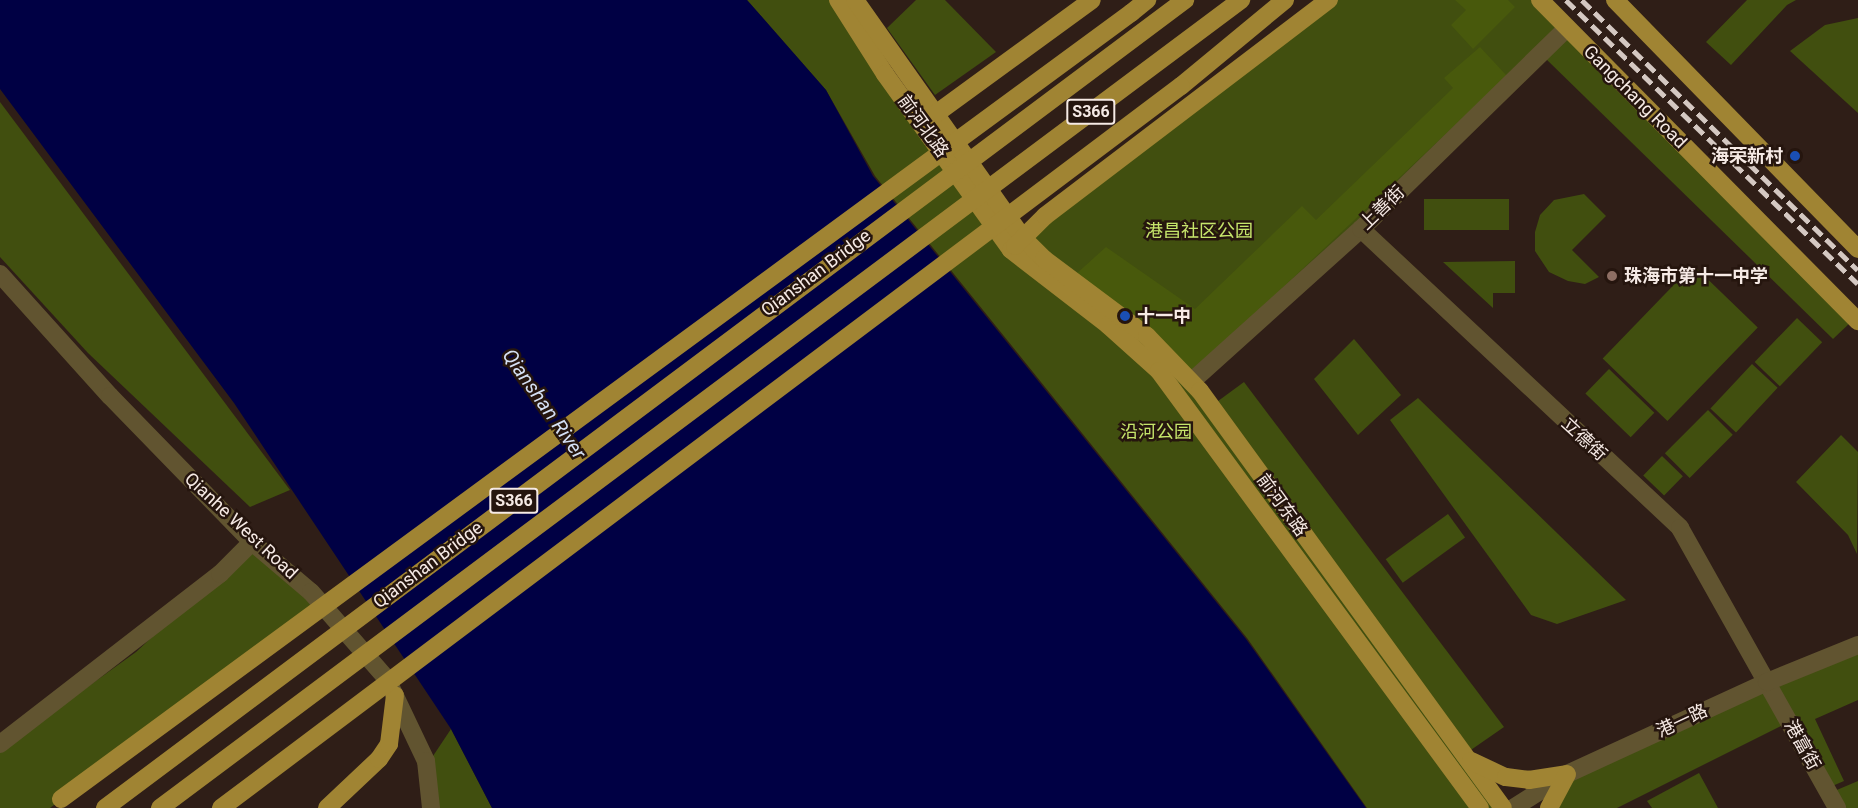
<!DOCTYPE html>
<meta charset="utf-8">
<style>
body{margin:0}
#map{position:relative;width:1858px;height:808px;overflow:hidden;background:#2f1e17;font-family:Roboto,"Noto Sans SC",sans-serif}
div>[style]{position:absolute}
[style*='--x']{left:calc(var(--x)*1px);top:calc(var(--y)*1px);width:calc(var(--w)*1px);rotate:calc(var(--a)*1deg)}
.green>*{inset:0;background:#414f0f;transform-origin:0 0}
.forest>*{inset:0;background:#48590c}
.water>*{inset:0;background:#004}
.minor>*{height:18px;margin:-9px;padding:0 9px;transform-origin:9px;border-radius:9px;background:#615430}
.major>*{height:18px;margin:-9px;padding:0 9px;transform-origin:9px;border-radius:9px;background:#a08433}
.rail>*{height:4.5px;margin-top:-2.25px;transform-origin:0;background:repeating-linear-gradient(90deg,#d4c8c2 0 12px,transparent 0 18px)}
.major-bridge>*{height:18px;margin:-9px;padding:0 9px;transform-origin:9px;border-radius:9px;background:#a08433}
.dots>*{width:16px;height:16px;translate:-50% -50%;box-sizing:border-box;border:3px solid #25150e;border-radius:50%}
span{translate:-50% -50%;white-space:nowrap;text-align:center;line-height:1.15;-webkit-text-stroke:5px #25150e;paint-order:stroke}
.shield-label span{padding:2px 4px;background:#25150e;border:2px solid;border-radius:4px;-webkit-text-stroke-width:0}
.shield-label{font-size:16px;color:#f6eae5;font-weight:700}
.street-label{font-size:18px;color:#f6eae5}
.poi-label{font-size:18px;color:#f6eae5;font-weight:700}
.right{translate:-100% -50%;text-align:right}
.left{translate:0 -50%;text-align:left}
.park-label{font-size:18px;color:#c6e56b}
.water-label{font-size:20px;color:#d4dff4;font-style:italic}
</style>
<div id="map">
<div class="green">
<i style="clip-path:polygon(747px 0,832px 0,1025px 238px,1333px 0,1531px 0,1562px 27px,1191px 382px,1501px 808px,1367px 808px,1247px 638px,875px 176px,826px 90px)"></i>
<i style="clip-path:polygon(916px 0,945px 0,996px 52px,935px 95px,887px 28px)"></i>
<i style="clip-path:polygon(1747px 0,1796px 0,1787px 5px,1731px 65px,1706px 42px)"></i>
<i style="clip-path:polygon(1858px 18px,1858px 113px,1790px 51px,1825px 25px)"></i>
<i style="clip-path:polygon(1567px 36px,1852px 321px,1833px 339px,1545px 58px)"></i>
<i style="clip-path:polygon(0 102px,290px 490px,250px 507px,88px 353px,0 257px)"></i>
<i style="clip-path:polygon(1584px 194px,1606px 216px,1572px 250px,1599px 277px,1585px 284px,1568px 281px,1549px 272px,1535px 251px,1535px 232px,1540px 215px,1554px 200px)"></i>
<i style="left:1424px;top:199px;width:85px;height:31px"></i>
<i style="clip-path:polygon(1515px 261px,1515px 293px,1493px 293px,1493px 308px,1443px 262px)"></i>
<i style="left:1693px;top:265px;width:90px;height:130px;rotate:44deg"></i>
<i style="left:1797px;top:318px;width:35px;height:61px;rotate:44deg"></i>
<i style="clip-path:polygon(1354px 339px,1401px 395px,1358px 435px,1314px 379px)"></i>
<i style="left:1752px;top:364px;width:35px;height:61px;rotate:43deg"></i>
<i style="left:1609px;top:369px;width:63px;height:34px;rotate:44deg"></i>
<i style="clip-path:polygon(1244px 382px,1504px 727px,1468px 752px,1214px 404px)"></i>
<i style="clip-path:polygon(1418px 398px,1626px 600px,1557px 624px,1531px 615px,1390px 420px)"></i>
<i style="left:1708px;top:410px;width:35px;height:61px;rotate:45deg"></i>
<i style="clip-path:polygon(1841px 435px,1858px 452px,1857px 554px,1848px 535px,1796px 482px)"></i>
<i style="left:1662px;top:456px;width:29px;height:27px;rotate:44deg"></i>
<i style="left:1448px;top:514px;width:29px;height:77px;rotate:54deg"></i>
<i style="clip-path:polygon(254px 542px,315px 609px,50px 808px,0 808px,0 750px,136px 652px)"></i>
<i style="clip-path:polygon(1858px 648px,1858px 700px,1815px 719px,1844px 781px,1830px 787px,1772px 683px)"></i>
<i style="clip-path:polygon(1764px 686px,1785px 724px,1617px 808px,1552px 808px,1568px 777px)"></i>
<i style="clip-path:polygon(451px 729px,492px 808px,435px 808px,431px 759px)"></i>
<i style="clip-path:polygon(1699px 773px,1718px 808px,1652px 808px,1647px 801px)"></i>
<i style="clip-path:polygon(1858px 781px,1858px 808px,1841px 808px,1832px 792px)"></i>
</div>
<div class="forest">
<i style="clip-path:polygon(1455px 0,1508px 0,1515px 7px,1473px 49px,1451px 25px,1466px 10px)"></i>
<i style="clip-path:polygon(1480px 47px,1507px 76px,1191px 374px,1075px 275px,1106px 247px,1195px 309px,1302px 206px,1316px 220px,1453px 88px,1444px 78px)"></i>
</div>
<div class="water">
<i style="clip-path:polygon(0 0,747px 0,826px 90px,873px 176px,1246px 639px,1366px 808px,492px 808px,451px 729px,234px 403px,0 89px)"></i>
</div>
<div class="minor">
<i style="--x:1361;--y:229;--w:437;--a:43.1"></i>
<i style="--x:1680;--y:528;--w:321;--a:60.7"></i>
<i style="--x:0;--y:274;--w:164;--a:48"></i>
<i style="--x:110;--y:396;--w:204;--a:45.8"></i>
<i style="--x:252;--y:542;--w:77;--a:40.3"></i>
<i style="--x:311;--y:592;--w:116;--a:48.9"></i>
<i style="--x:387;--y:679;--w:91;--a:64.6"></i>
<i style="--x:426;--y:761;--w:47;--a:83.9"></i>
<i style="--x:1191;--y:382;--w:229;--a:-42"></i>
<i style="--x:1361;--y:229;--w:288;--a:-44.3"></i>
<i style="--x:0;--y:744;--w:278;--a:-37.7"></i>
<i style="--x:220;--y:574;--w:45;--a:-45"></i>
<i style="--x:1513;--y:808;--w:64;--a:-32.2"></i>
<i style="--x:1567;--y:774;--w:220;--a:-24.7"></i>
<i style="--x:1767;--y:682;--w:98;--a:-22.1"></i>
</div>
<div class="major">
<i style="--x:838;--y:0;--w:88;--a:57.6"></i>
<i style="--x:885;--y:74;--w:216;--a:54.4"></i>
<i style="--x:1011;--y:250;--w:123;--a:37.7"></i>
<i style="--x:1108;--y:325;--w:69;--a:42"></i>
<i style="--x:1159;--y:371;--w:542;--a:53.7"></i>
<i style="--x:855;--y:0;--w:291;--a:54.8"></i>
<i style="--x:1023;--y:238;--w:30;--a:45"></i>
<i style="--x:1044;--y:259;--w:129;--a:36.8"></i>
<i style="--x:1147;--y:336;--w:76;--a:46.1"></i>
<i style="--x:1200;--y:391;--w:515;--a:54"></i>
<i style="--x:1540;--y:0;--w:452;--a:45.3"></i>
<i style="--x:1615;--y:0;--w:348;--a:45.7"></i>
<i style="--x:1131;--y:13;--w:21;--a:-39"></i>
<i style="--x:1181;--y:86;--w:135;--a:-39.6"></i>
<i style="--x:926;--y:121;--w:205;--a:-36.1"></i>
<i style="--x:1015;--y:246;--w:42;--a:-45"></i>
<i style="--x:1045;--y:216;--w:357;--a:-37.3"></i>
<i style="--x:1471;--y:761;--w:38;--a:25"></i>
<i style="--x:1506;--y:777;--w:23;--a:7"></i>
<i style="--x:1529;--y:780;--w:38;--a:-9"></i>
<i style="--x:327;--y:808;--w:71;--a:-43.3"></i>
<i style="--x:379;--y:759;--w:18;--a:-56"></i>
<i style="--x:389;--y:744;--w:49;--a:-83"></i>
<i style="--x:1549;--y:808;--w:38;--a:-62"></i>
</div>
<div class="rail">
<i style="--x:1566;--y:0;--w:407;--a:44.2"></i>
<i style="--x:1582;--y:0;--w:386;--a:44.4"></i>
</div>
<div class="major-bridge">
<i style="--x:61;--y:799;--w:1328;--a:-36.3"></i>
<i style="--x:105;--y:808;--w:1349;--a:-36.8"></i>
<i style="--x:160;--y:808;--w:1350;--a:-36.78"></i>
<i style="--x:221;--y:808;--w:1201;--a:-36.95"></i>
</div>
<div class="dots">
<i style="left:1795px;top:156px;background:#1a4fb4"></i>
<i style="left:1612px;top:276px;background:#8d6e63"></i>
<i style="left:1125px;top:316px;background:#1a4fb4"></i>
</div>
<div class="shield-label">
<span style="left:1091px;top:112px">S366</span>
<span style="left:514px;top:501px">S366</span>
</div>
<div class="street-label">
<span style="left:1635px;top:97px;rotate:45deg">Gangchang Road</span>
<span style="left:923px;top:126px;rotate:54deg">前河北路</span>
<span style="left:1382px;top:208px;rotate:-44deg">上善街</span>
<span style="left:816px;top:273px;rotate:-37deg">Qianshan Bridge</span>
<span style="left:1584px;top:439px;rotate:43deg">立德街</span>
<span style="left:1282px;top:505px;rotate:54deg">前河东路</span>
<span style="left:241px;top:526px;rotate:43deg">Qianhe West Road</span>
<span style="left:428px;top:565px;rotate:-37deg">Qianshan Bridge</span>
<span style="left:1682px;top:721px;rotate:-25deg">港一路</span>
<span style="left:1802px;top:745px;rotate:61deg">港富街</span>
</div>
<div class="poi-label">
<span class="right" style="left:1783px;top:156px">海荣新村</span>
<span class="left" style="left:1624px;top:276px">珠海市第十一中学</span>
<span class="left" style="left:1137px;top:316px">十一中</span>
</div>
<div class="park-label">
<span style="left:1199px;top:231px">港昌社区公园</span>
<span style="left:1156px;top:432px">沿河公园</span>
</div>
<div class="water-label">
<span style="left:544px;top:404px;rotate:55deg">Qianshan River</span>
</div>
</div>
